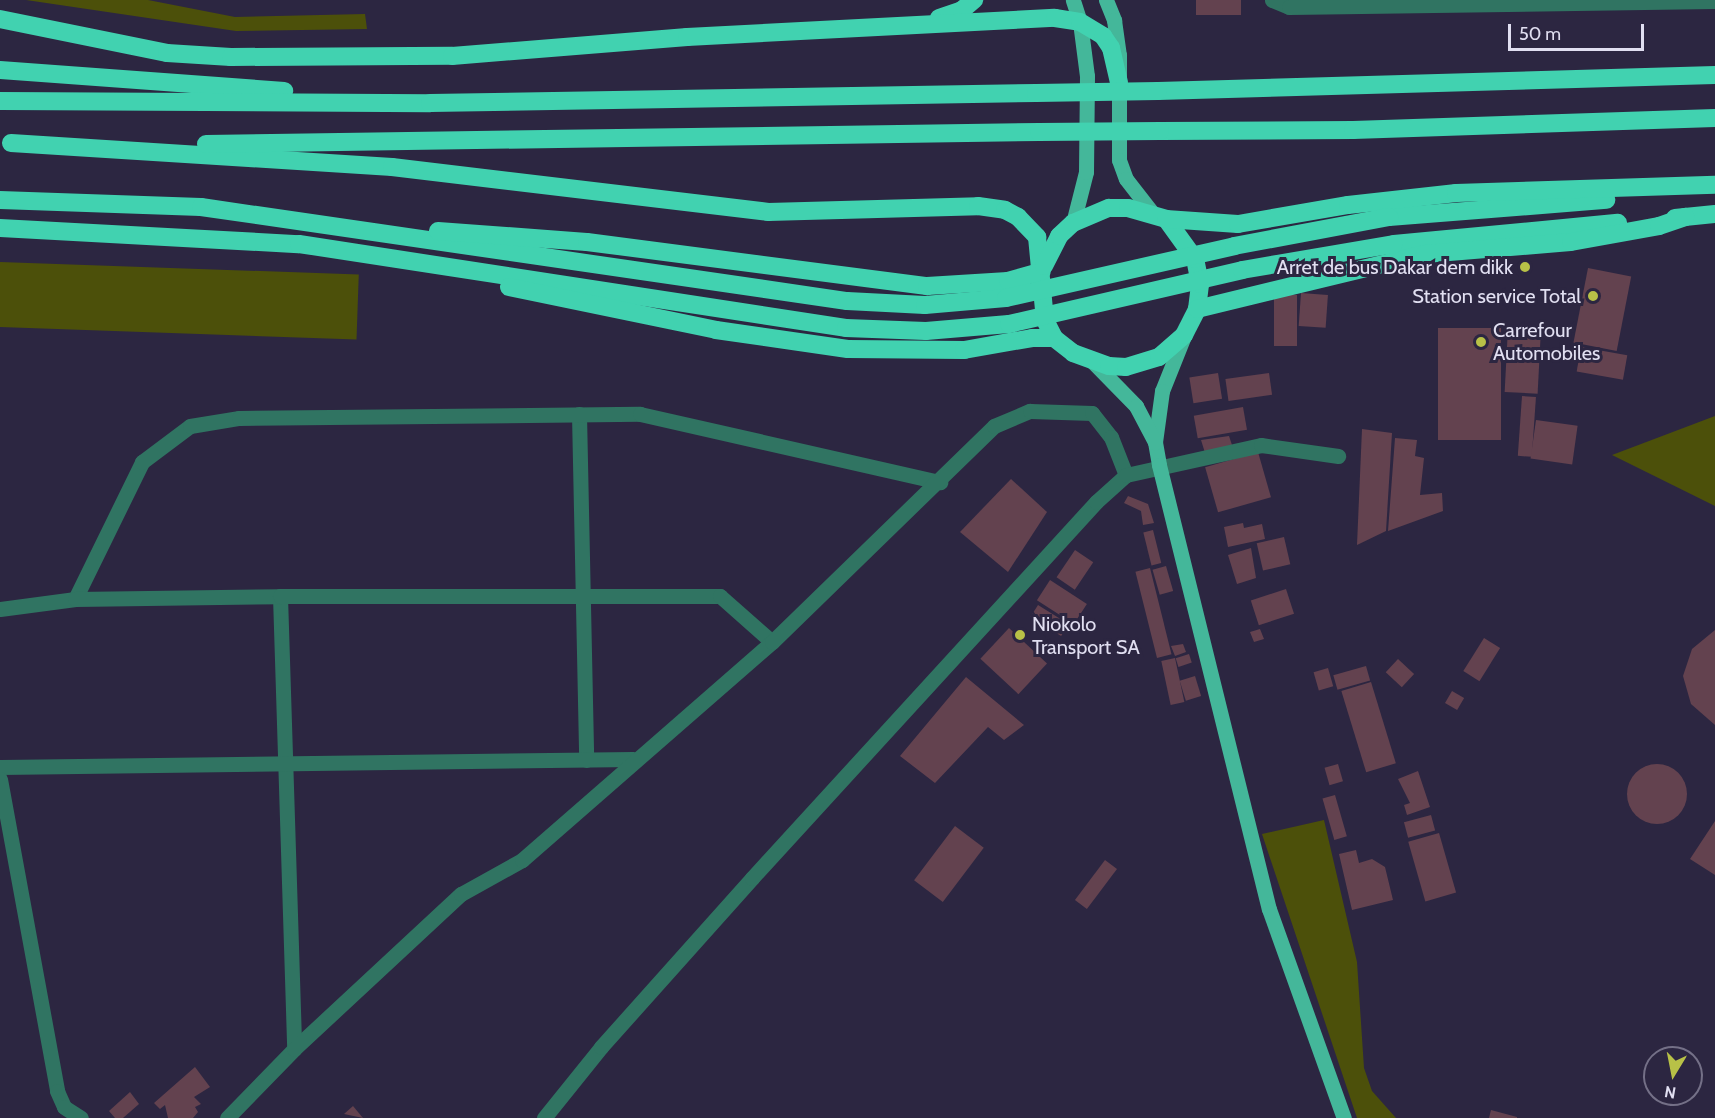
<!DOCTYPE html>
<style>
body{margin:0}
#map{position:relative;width:1715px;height:1118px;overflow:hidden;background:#2c2641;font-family:Cabin,sans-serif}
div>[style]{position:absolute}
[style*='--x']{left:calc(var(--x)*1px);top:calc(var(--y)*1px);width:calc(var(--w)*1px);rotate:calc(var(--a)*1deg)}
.green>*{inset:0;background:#4c500a;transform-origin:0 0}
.building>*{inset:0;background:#63424f;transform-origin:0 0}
.round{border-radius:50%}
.minor>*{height:15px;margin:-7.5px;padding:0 7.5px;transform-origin:7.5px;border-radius:7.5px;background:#307462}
.major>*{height:15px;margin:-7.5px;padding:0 7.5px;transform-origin:7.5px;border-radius:7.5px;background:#44b79a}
.highway>*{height:18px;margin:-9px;padding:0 9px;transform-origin:9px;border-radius:9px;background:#41d2b0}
.highway-bridge>*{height:18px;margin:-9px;padding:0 9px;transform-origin:9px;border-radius:9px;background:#41d2b0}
.dots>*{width:16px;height:16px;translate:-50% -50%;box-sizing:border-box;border:3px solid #2c2641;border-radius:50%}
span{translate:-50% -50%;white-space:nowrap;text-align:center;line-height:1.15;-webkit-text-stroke:6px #2c2641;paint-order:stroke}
.poi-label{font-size:20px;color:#e1dff1}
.right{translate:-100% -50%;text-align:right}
.left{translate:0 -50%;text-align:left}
.north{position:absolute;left:1643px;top:1046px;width:60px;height:60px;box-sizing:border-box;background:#2c2641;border:2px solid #747087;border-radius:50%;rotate:190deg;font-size:16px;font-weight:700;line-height:24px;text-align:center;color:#e1dff1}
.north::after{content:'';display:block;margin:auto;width:21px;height:27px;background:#b8c147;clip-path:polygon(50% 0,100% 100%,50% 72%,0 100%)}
.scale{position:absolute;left:1508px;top:24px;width:136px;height:27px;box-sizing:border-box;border:3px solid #e1dff1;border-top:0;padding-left:8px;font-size:18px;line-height:21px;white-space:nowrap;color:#e1dff1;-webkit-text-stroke:4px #2c2641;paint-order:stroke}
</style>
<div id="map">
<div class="green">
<i style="clip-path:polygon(26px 0,148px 0,235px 17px,365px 14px,367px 29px,236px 31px)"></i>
<i style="left:0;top:262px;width:359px;height:65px;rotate:2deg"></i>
<i style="clip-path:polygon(1715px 416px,1715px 506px,1612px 455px)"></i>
<i style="clip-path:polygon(1324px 820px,1357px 962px,1364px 1068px,1372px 1091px,1396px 1118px,1357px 1118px,1262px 834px)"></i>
</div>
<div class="building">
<i style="left:1196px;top:0;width:45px;height:15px"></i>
<i style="left:1588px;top:268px;width:44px;height:76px;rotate:11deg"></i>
<i style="left:1301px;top:293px;width:27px;height:33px;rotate:4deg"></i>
<i style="left:1274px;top:295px;width:23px;height:51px"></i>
<i style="left:1438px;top:328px;width:63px;height:112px"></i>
<i style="left:1508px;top:328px;width:33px;height:64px;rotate:3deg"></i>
<i style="left:1581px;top:347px;width:47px;height:25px;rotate:10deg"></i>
<i style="left:1218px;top:373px;width:26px;height:29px;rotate:81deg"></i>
<i style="left:1269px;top:373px;width:22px;height:44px;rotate:82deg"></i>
<i style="left:1522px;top:396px;width:14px;height:60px;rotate:4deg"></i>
<i style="left:1243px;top:407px;width:23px;height:50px;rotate:80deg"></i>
<i style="left:1536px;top:420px;width:42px;height:39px;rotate:8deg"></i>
<i style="clip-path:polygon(1362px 429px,1392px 433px,1386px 531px,1357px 545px)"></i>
<i style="clip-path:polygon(1229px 436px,1233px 448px,1206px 456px,1201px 440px)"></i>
<i style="clip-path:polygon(1395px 438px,1417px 440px,1415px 456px,1424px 458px,1420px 495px,1442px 493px,1443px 511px,1388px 531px)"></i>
<i style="left:1258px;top:452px;width:47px;height:55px;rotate:74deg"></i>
<i style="clip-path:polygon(1011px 479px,1047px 512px,1008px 572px,960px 532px)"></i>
<i style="clip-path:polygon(1128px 496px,1148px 504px,1154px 523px,1143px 525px,1141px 511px,1124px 503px)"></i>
<i style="clip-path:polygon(1243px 523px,1244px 528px,1262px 524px,1265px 539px,1228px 547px,1224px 527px)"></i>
<i style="left:1153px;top:530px;width:34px;height:10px;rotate:76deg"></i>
<i style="left:1284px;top:537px;width:28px;height:28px;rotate:77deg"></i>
<i style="clip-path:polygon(1251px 548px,1256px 578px,1237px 584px,1228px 555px)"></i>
<i style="left:1075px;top:550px;width:22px;height:33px;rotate:34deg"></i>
<i style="left:1166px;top:566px;width:26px;height:14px;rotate:74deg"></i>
<i style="left:1150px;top:568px;width:89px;height:15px;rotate:76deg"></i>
<i style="left:1050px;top:580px;width:44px;height:24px;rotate:33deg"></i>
<i style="left:1286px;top:589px;width:26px;height:37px;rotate:72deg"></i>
<i style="left:1038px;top:605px;width:36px;height:14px;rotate:32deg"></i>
<i style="left:1009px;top:628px;width:52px;height:42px;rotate:43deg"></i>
<i style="clip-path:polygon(1260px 629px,1264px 639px,1254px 642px,1250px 632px)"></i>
<i style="clip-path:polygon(1715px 630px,1715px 725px,1691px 704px,1683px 676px,1692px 649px)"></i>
<i style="left:1484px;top:638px;width:19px;height:39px;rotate:32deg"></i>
<i style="clip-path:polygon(1183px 644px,1186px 652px,1175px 656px,1171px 646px)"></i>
<i style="left:1189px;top:654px;width:9px;height:14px;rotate:72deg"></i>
<i style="left:1175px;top:658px;width:45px;height:14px;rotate:78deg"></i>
<i style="left:1398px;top:659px;width:22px;height:18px;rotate:43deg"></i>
<i style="left:1366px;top:666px;width:15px;height:34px;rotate:74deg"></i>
<i style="left:1328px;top:668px;width:19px;height:15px;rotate:74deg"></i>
<i style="left:1195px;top:676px;width:21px;height:16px;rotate:73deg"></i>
<i style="clip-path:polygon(966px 677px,1024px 725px,1004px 740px,988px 727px,935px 783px,900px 756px)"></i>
<i style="left:1371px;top:682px;width:85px;height:31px;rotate:73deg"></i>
<i style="left:1452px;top:691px;width:14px;height:14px;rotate:30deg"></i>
<i class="round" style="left:1627px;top:764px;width:60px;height:60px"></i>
<i style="left:1338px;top:764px;width:18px;height:14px;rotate:74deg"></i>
<i style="clip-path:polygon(1418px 771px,1430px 807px,1407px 815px,1404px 805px,1410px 803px,1398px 779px)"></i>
<i style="left:1335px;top:795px;width:43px;height:13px;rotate:74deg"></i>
<i style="left:1431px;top:815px;width:16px;height:28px;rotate:75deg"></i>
<i style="clip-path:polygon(1715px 821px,1715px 875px,1690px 859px)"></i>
<i style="left:955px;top:826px;width:36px;height:68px;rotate:37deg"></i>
<i style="left:1439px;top:833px;width:62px;height:32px;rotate:74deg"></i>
<i style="clip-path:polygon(1356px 850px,1359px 863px,1372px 859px,1385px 867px,1393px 900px,1352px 910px,1339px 854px)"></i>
<i style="left:1105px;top:860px;width:15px;height:50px;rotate:37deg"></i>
<i style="clip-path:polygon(195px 1067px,210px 1087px,194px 1097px,201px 1104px,195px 1107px,198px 1112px,193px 1118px,168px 1118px,165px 1105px,160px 1109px,154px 1103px)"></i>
<i style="clip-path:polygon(130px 1092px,139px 1104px,123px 1118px,115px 1118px,109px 1111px)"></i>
<i style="clip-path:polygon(353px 1106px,363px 1118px,344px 1114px)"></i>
<i style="clip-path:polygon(1491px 1110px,1517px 1117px,1517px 1118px,1489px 1118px)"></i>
</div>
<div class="minor">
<i style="--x:1272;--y:0;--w:18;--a:22"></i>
<i style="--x:1289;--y:7;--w:426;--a:-0.8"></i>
<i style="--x:579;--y:414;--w:346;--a:88.8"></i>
<i style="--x:280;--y:596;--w:453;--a:88.2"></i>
<i style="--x:75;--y:599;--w:153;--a:-63.9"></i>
<i style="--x:142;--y:462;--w:60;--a:-36.9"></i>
<i style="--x:190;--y:426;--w:50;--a:-9.3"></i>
<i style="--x:239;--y:418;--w:401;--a:-0.6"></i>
<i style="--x:640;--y:414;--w:308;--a:12.8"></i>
<i style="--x:0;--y:609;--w:76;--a:-7.6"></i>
<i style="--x:75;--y:599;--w:205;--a:-0.8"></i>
<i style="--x:280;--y:596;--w:440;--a:0"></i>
<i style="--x:720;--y:596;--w:69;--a:41.5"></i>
<i style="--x:0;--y:767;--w:633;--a:-0.72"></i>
<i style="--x:0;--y:779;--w:317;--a:79.6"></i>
<i style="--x:57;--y:1091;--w:17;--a:66"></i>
<i style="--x:64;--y:1107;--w:20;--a:33"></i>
<i style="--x:227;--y:1118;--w:96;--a:-45.8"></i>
<i style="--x:294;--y:1049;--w:228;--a:-42.9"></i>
<i style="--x:461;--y:894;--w:70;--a:-29.1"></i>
<i style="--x:522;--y:860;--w:332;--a:-41.1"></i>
<i style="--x:772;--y:642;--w:310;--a:-44.2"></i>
<i style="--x:994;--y:426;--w:39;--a:-23"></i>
<i style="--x:1030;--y:411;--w:62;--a:1.8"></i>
<i style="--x:1092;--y:413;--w:31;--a:52"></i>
<i style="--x:1111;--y:437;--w:41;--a:68.5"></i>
<i style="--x:544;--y:1118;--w:91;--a:-51.2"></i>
<i style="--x:601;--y:1047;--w:227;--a:-48.2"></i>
<i style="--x:752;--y:878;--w:510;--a:-47.54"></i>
<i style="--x:1096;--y:502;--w:40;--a:-42"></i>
<i style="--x:1126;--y:475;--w:138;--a:-12.5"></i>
<i style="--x:1261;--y:445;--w:78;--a:8.1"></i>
</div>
<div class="major">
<i style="--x:1106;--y:0;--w:22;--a:68"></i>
<i style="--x:1114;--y:20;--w:35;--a:82"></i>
<i style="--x:1119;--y:55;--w:105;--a:90"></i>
<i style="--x:1119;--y:160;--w:20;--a:70"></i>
<i style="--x:1126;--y:179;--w:46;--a:52.1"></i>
<i style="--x:1073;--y:223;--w:53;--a:-75.7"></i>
<i style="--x:1086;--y:172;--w:96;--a:-89.4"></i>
<i style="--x:1087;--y:76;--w:54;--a:-97.4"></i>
<i style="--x:1080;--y:22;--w:23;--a:-108"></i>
<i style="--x:1184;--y:336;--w:59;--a:111.8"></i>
<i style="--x:1162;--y:391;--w:51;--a:97.8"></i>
<i style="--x:1155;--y:442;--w:23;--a:80"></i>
<i style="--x:1159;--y:465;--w:457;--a:76.1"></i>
<i style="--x:1269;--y:909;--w:222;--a:70.3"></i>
<i style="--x:1092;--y:361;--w:63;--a:45.6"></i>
<i style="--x:1136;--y:406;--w:41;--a:62.2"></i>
</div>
<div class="highway">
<i style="--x:939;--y:18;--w:24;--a:-19"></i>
<i style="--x:962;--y:10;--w:16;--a:-40"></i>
<i style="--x:0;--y:19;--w:170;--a:11.5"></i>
<i style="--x:167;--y:53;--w:64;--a:3.6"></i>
<i style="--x:231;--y:57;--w:221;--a:-0.3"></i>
<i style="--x:452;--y:56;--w:236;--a:-4.6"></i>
<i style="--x:687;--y:37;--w:368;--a:-3"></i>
<i style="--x:1055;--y:18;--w:25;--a:9"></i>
<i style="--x:1080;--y:22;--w:27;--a:31"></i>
<i style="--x:1103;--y:36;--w:14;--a:56"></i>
<i style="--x:1111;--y:48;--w:36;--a:77"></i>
<i style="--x:0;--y:70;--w:285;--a:4.2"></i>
<i style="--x:1158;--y:91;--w:557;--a:-1.65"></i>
<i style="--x:0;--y:101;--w:430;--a:0.3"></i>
<i style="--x:430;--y:103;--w:606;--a:-0.95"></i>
<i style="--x:1160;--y:131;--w:193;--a:-0.3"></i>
<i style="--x:1353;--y:130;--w:362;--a:-1.9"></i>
<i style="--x:11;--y:143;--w:382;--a:3.6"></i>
<i style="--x:392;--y:167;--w:379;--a:6.8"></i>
<i style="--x:768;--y:212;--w:210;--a:-1.6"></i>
<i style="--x:978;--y:206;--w:27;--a:8"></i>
<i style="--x:1005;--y:210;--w:15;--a:28"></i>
<i style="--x:1018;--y:217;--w:28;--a:46"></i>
<i style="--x:1037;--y:237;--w:83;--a:84.5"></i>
<i style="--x:1045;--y:320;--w:20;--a:63"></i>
<i style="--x:1054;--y:338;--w:24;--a:38"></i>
<i style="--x:1073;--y:353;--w:38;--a:20"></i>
<i style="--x:1109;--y:366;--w:17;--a:3"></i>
<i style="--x:1126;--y:367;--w:34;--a:-17"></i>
<i style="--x:1159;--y:357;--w:33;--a:-41"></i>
<i style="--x:1184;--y:335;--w:29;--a:-63"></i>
<i style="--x:1197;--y:309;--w:25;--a:-83"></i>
<i style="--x:1200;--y:284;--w:25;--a:-101"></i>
<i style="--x:1195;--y:259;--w:49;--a:-125.9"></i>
<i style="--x:206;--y:144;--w:833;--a:-0.83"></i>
<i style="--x:0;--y:200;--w:201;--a:2"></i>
<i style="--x:201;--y:207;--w:653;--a:8.28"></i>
<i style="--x:1389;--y:217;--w:218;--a:-4.5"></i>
<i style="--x:1675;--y:218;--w:40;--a:-5.7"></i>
<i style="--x:0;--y:228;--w:299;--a:3.1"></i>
<i style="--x:299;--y:244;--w:553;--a:8.73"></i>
<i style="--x:438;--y:231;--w:149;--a:4.2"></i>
<i style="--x:587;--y:242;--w:343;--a:7.4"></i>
<i style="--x:927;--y:286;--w:81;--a:-3.5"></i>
<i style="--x:1008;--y:281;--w:35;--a:-16"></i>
<i style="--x:1394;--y:244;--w:225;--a:-5.4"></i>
<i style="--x:1044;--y:266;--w:34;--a:-63"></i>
<i style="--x:1059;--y:236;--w:19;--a:-43"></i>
<i style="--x:1073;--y:223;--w:39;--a:-23"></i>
<i style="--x:1109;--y:208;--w:19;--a:0"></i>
<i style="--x:1128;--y:208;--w:40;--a:16"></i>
<i style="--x:1166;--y:219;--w:72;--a:4"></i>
<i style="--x:1238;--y:224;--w:112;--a:-9.8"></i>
<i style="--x:1348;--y:205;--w:109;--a:-6.3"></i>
<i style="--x:1456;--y:193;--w:259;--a:-1.8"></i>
<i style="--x:509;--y:287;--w:211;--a:11.7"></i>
<i style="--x:716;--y:330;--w:133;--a:8.2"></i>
<i style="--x:848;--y:349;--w:116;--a:0.5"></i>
<i style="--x:964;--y:350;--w:69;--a:-10"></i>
<i style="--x:1032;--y:338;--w:22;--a:0"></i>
<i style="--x:1197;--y:309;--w:235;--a:-13.6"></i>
<i style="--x:1425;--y:254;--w:146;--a:-4.7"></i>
<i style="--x:1571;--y:242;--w:89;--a:-10.3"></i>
<i style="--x:1659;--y:226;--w:28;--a:-19"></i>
</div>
<div class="highway-bridge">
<i style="--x:1036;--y:93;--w:122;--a:-0.9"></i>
<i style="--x:1039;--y:132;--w:121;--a:-0.5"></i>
<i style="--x:847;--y:301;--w:78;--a:2.9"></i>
<i style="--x:925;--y:305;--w:81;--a:-4.9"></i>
<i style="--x:1006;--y:298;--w:234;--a:-12.8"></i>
<i style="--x:1234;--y:246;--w:158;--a:-10.6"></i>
<i style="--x:846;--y:328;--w:80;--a:2.1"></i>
<i style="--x:926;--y:331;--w:83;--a:-4.8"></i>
<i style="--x:1009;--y:324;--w:239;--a:-13"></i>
<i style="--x:1242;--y:270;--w:154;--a:-9.7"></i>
</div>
<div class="dots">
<i style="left:1525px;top:267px;background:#b8c147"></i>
<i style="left:1593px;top:296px;background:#b8c147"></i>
<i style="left:1481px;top:342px;background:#b8c147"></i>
<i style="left:1020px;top:635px;background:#b8c147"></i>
</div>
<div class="poi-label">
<span class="right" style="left:1513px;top:267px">Arret de bus Dakar dem dikk</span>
<span class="right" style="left:1581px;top:296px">Station service Total</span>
<span class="left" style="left:1493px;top:342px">Carrefour<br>Automobiles</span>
<span class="left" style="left:1032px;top:636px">Niokolo<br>Transport SA</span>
</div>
<div class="north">N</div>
<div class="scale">50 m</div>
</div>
